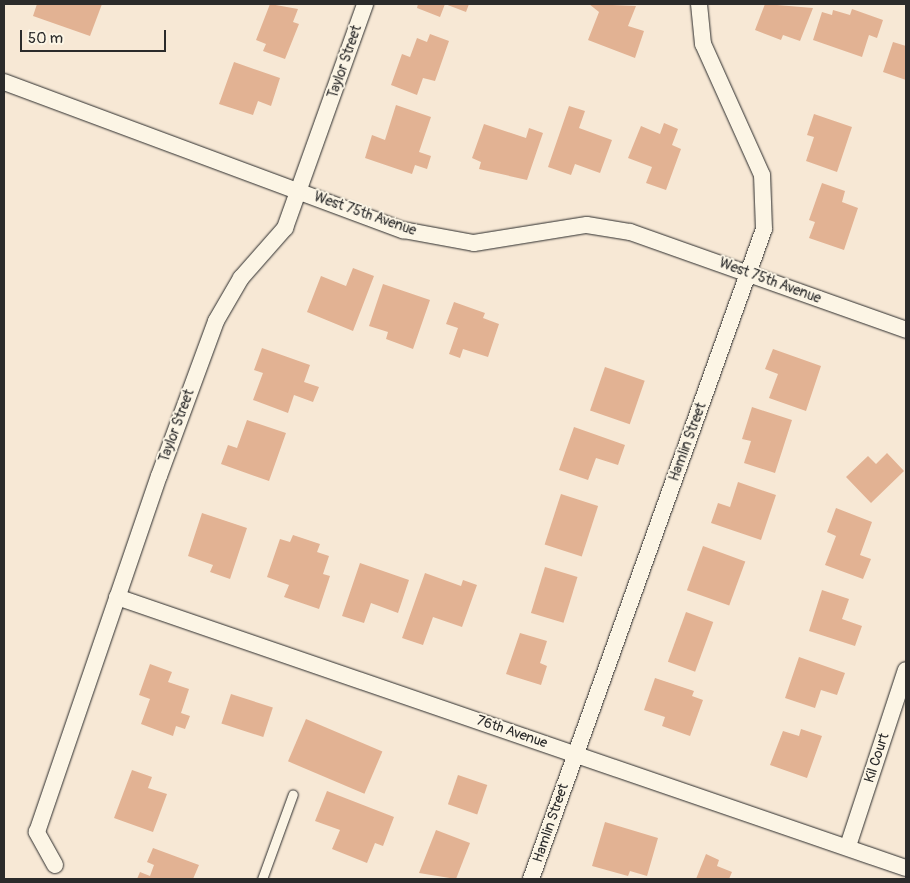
<!DOCTYPE html>
<style>
body{margin:0}
#map{position:relative;width:910px;height:883px;overflow:hidden;background:#f7e8d5;font-family:Pangolin,sans-serif}
div>[style]{position:absolute}
[style*='--x']{left:calc(var(--x)*1px);top:calc(var(--y)*1px);width:calc(var(--w)*1px);rotate:calc(var(--a)*1deg)}
.building>*{inset:0;background:#e2b293;transform-origin:0 0}
.roads{filter:drop-shadow(0 0 1px #2b2b2b) drop-shadow(0 0 1px #2b2b2b)}
.service>*{height:9px;margin:-4.5px;padding:0 4.5px;transform-origin:4.5px;border-radius:4.5px;background:#fcf5e5}
.minor>*{height:16px;margin:-8px;padding:0 8px;transform-origin:8px;border-radius:8px;background:#fcf5e5}
span{translate:-50% -50%;white-space:nowrap;text-align:center;line-height:1.15;-webkit-text-stroke:4px #fcf5e5;paint-order:stroke}
.street-label{font-size:14px;color:#2b2b2b}
.frame{position:absolute;inset:0;border:5px solid #2b2b2b;pointer-events:none}
.scale{position:absolute;left:20px;top:30px;width:146px;height:22px;box-sizing:border-box;border:2px solid #2b2b2b;border-top:0;padding-left:6px;font-size:15px;line-height:18px;white-space:nowrap;color:#2b2b2b;-webkit-text-stroke:4px #fcf5e5;paint-order:stroke}
</style>
<div id="map">
<div class="building">
<i style="clip-path:polygon(37px 4px,102px 4px,90px 36px,33px 16px)"></i>
<i style="clip-path:polygon(270px 4px,298px 9px,293px 22px,299px 24px,285px 59px,263px 51px,266px 44px,256px 40px)"></i>
<i style="clip-path:polygon(418px 4px,469px 4px,466px 12px,445px 4px,440px 17px,417px 8px)"></i>
<i style="clip-path:polygon(589px 4px,636px 6px,628px 26px,644px 31px,635px 58px,588px 40px,599px 12px)"></i>
<i style="clip-path:polygon(765px 4px,813px 8px,800px 41px,783px 35px,781px 40px,755px 30px)"></i>
<i style="clip-path:polygon(852px 9px,883px 20px,877px 38px,869px 35px,862px 57px,813px 40px,822px 12px,832px 15px,833px 10px,850px 15px)"></i>
<i style="clip-path:polygon(430px 34px,449px 41px,435px 81px,423px 78px,417px 95px,391px 85px,402px 54px,410px 57px,417px 38px,427px 42px)"></i>
<i style="clip-path:polygon(893px 42px,906px 46px,906px 80px,883px 72px)"></i>
<i style="clip-path:polygon(234px 62px,280px 78px,271px 106px,258px 101px,253px 115px,219px 104px)"></i>
<i style="clip-path:polygon(396px 105px,431px 117px,419px 152px,431px 156px,427px 169px,415px 165px,412px 174px,365px 158px,372px 135px,385px 140px)"></i>
<i style="clip-path:polygon(569px 106px,585px 111px,579px 128px,612px 140px,600px 173px,575px 164px,571px 175px,548px 167px)"></i>
<i style="clip-path:polygon(814px 114px,852px 127px,837px 172px,806px 161px,814px 137px,807px 135px)"></i>
<i style="clip-path:polygon(664px 123px,678px 129px,672px 145px,681px 149px,666px 190px,646px 183px,652px 167px,628px 158px,641px 126px,660px 134px)"></i>
<i style="clip-path:polygon(484px 124px,526px 138px,529px 128px,543px 133px,527px 180px,479px 169px,481px 162px,472px 158px)"></i>
<i style="clip-path:polygon(822px 183px,845px 191px,842px 202px,858px 208px,844px 250px,809px 238px,815px 222px,809px 220px)"></i>
<i style="clip-path:polygon(353px 268px,374px 276px,353px 331px,307px 312px,321px 276px,346px 286px)"></i>
<i style="clip-path:polygon(383px 284px,430px 300px,413px 349px,386px 339px,388px 332px,369px 326px)"></i>
<i style="clip-path:polygon(454px 302px,485px 313px,483px 318px,499px 324px,488px 357px,463px 349px,460px 358px,449px 354px,458px 328px,446px 324px)"></i>
<i style="clip-path:polygon(262px 348px,310px 365px,304px 382px,319px 387px,313px 402px,294px 395px,288px 413px,253px 400px,263px 373px,254px 370px)"></i>
<i style="clip-path:polygon(773px 349px,821px 366px,806px 411px,769px 398px,778px 374px,765px 369px)"></i>
<i style="left:605px;top:367px;width:42px;height:46px;rotate:19deg"></i>
<i style="clip-path:polygon(752px 407px,792px 420px,775px 473px,744px 463px,751px 441px,742px 439px)"></i>
<i style="clip-path:polygon(247px 420px,286px 433px,269px 481px,221px 464px,228px 445px,237px 448px)"></i>
<i style="clip-path:polygon(574px 427px,625px 445px,618px 465px,596px 458px,588px 480px,559px 470px)"></i>
<i style="clip-path:polygon(887px 453px,904px 471px,871px 503px,846px 477px,868px 456px,876px 464px)"></i>
<i style="clip-path:polygon(738px 482px,776px 495px,761px 540px,711px 523px,718px 503px,730px 507px)"></i>
<i style="left:561px;top:494px;width:39px;height:53px;rotate:18deg"></i>
<i style="clip-path:polygon(836px 508px,872px 522px,860px 555px,871px 559px,863px 579px,825px 565px,836px 536px,827px 532px)"></i>
<i style="clip-path:polygon(202px 513px,247px 528px,230px 579px,210px 572px,213px 565px,188px 556px)"></i>
<i style="clip-path:polygon(293px 535px,320px 544px,317px 552px,329px 556px,323px 574px,330px 576px,319px 609px,284px 597px,289px 585px,267px 577px,280px 539px,290px 542px)"></i>
<i style="left:703px;top:546px;width:45px;height:47px;rotate:20deg"></i>
<i style="clip-path:polygon(360px 563px,409px 580px,398px 613px,371px 603px,364px 623px,342px 616px)"></i>
<i style="left:545px;top:567px;width:34px;height:48px;rotate:17deg"></i>
<i style="clip-path:polygon(425px 573px,461px 586px,463px 580px,477px 585px,462px 627px,433px 617px,423px 645px,402px 638px)"></i>
<i style="clip-path:polygon(822px 590px,849px 599px,842px 619px,862px 626px,855px 646px,809px 631px)"></i>
<i style="left:686px;top:612px;width:29px;height:53px;rotate:20deg"></i>
<i style="clip-path:polygon(520px 633px,547px 641px,540px 663px,547px 666px,541px 685px,506px 674px)"></i>
<i style="clip-path:polygon(799px 657px,845px 673px,837px 695px,821px 690px,815px 708px,785px 698px)"></i>
<i style="clip-path:polygon(150px 664px,172px 672px,168px 682px,189px 689px,181px 713px,190px 716px,185px 729px,176px 726px,173px 736px,141px 724px,150px 699px,139px 695px)"></i>
<i style="clip-path:polygon(655px 678px,694px 691px,692px 696px,703px 700px,690px 736px,662px 726px,665px 717px,644px 710px)"></i>
<i style="left:231px;top:694px;width:44px;height:31px;rotate:18deg"></i>
<i style="left:306px;top:719px;width:83px;height:46px;rotate:23deg"></i>
<i style="clip-path:polygon(801px 729px,822px 736px,807px 778px,770px 765px,783px 731px,799px 736px)"></i>
<i style="clip-path:polygon(132px 770px,152px 777px,148px 788px,167px 794px,153px 832px,114px 818px)"></i>
<i style="left:458px;top:775px;width:31px;height:31px;rotate:19deg"></i>
<i style="clip-path:polygon(327px 791px,394px 817px,383px 846px,375px 843px,367px 863px,332px 849px,340px 830px,315px 821px)"></i>
<i style="clip-path:polygon(605px 822px,658px 838px,647px 876px,630px 871px,628px 876px,592px 866px)"></i>
<i style="clip-path:polygon(436px 830px,470px 843px,456px 879px,419px 873px)"></i>
<i style="clip-path:polygon(153px 848px,199px 865px,193px 879px,137px 879px,140px 872px,150px 876px,154px 865px,147px 862px)"></i>
<i style="clip-path:polygon(706px 854px,719px 860px,717px 866px,732px 872px,729px 879px,696px 879px)"></i>
</div>
<div class="roads">
<div class="service">
<i style="--x:262;--y:879;--w:90;--a:-70"></i>
</div>
<div class="minor">
<i style="--x:4;--y:82;--w:426;--a:20.4"></i>
<i style="--x:403;--y:230;--w:72;--a:10.4"></i>
<i style="--x:474;--y:243;--w:114;--a:-9.1"></i>
<i style="--x:587;--y:225;--w:44;--a:9.2"></i>
<i style="--x:630;--y:232;--w:293;--a:19.5"></i>
<i style="--x:117;--y:597;--w:834;--a:18.96"></i>
<i style="--x:848;--y:846;--w:185;--a:-71.8"></i>
<i style="--x:55;--y:865;--w:38;--a:-119"></i>
<i style="--x:37;--y:832;--w:376;--a:-71.1"></i>
<i style="--x:159;--y:476;--w:165;--a:-69.8"></i>
<i style="--x:216;--y:321;--w:50;--a:-59.8"></i>
<i style="--x:241;--y:278;--w:67;--a:-48.7"></i>
<i style="--x:285;--y:228;--w:238;--a:-70.3"></i>
<i style="--x:531;--y:879;--w:690;--a:-70.28"></i>
<i style="--x:764;--y:229;--w:54;--a:-92.1"></i>
<i style="--x:762;--y:175;--w:144;--a:-114.2"></i>
<i style="--x:703;--y:44;--w:40;--a:-95.7"></i>
</div>
</div>
<div class="street-label">
<span style="left:345px;top:62px;rotate:-71deg">Taylor Street</span>
<span style="left:365px;top:214px;rotate:19deg">West 75th Avenue</span>
<span style="left:770px;top:281px;rotate:20deg">West 75th Avenue</span>
<span style="left:177px;top:426px;rotate:-70deg">Taylor Street</span>
<span style="left:688px;top:442px;rotate:-70deg">Hamlin Street</span>
<span style="left:512px;top:732px;rotate:19deg">76th Avenue</span>
<span style="left:877px;top:758px;rotate:-72deg">Kil Court</span>
<span style="left:551px;top:823px;rotate:-71deg">Hamlin Street</span>
</div>
<div class="frame"></div>
<div class="scale">50 m</div>
</div>
